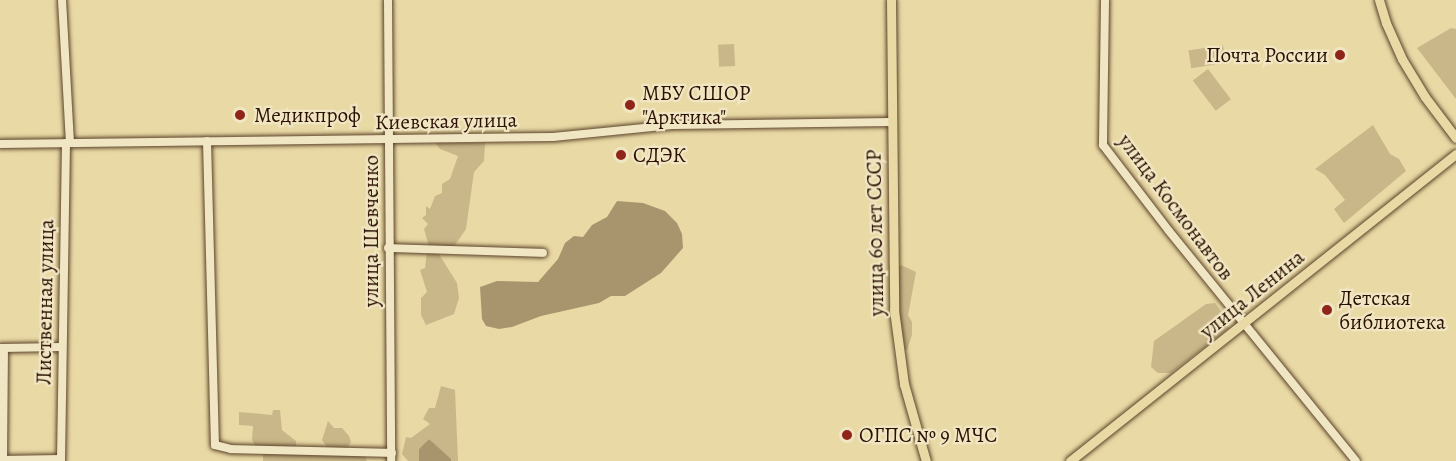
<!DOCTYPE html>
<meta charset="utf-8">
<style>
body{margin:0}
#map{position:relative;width:1456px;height:461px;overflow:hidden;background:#e9d9a5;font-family:Alegreya,serif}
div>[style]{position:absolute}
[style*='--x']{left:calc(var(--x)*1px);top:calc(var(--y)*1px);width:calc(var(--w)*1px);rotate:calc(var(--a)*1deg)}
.green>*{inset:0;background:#c9b789;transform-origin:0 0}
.water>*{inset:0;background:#a9956d}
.roads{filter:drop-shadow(0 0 2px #5b4329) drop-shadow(0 0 2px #5b4329)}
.minor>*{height:8px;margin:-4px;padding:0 4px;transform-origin:4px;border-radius:4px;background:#f1e6c4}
.major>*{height:9px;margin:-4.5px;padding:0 4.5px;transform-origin:4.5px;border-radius:4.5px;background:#e9d9a5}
.dots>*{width:16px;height:16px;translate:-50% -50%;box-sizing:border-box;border:3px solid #f1e6c4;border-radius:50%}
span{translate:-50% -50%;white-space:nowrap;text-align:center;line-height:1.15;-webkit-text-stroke:4.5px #f1e6c4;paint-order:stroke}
.poi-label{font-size:21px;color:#2c1100}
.right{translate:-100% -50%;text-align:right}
.left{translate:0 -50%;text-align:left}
.street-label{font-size:21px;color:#2c1100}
</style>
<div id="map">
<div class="green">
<i style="clip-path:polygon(1451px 28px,1456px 29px,1456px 99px,1417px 48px)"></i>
<i style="left:734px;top:44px;width:22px;height:16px;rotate:87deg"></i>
<i style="left:1223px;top:45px;width:18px;height:35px;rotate:81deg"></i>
<i style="left:1208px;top:69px;width:38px;height:19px;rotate:53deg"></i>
<i style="clip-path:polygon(1373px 125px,1390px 154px,1399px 159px,1406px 171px,1344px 223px,1334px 209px,1345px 200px,1325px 175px,1315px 169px)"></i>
<i style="clip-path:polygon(435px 143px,485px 143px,484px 161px,474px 172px,466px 229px,455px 245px,437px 251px,457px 283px,459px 298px,454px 314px,426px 325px,421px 315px,421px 298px,427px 292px,420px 270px,425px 268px,428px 243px,424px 229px,428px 224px,422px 218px,426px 215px,426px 206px,430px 209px,435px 196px,442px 193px,442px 184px,450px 179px,458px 156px,440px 149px)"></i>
<i style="clip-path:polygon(901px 265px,916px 272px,908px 315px,912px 322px,912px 335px,907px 350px,905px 349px,900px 320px,897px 268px)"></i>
<i style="clip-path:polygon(1215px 303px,1226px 318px,1223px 321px,1229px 328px,1171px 373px,1158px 373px,1151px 367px,1154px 341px,1206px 304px)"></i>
<i style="clip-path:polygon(441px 386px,455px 390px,458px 461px,451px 461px,429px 439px,419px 449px,419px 461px,408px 461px,402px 454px,406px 437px,411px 438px,430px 424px,423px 419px,429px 408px,435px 408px)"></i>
<i style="clip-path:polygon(273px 410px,280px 410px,282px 430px,296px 441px,296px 447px,256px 447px,252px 440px,253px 426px,239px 425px,239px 412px,272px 415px)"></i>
<i style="clip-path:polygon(328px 421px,334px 428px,342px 428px,349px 436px,351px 442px,347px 448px,327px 447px,322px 440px)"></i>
<i style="clip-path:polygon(263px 453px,364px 455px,367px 461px,263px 461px)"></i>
</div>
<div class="water">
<i style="clip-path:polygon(617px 201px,643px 203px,665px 211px,677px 223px,682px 234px,683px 248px,661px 273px,625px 296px,611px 296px,599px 303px,541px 316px,512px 327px,499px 329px,486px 326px,482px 319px,480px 287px,497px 281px,538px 282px,558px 259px,565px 243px,574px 236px,583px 237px,592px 225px,607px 217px)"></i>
<i style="clip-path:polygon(429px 439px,451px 459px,451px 461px,419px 461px,419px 449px)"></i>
</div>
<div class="roads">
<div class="minor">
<i style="--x:62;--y:0;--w:143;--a:86.8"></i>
<i style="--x:388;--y:0;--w:461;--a:89.6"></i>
<i style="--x:1105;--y:0;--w:145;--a:90.8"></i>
<i style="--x:1103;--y:145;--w:108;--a:52.5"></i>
<i style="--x:1169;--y:231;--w:296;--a:50.9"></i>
<i style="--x:207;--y:141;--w:304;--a:88.5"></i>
<i style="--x:215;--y:445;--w:16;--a:14"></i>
<i style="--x:231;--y:449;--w:161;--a:1.4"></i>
<i style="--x:0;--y:144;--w:553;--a:-0.73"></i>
<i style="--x:553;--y:137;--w:122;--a:-5.7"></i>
<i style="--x:674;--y:125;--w:217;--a:-0.8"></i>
<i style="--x:388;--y:248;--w:155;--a:1.8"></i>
<i style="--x:1;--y:348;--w:61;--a:-0.9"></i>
<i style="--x:0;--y:460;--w:61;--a:-0.9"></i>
<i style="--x:3;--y:460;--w:112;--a:-89.5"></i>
<i style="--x:61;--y:461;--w:318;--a:-89.1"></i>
</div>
<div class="major">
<i style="--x:891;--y:0;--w:310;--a:89.4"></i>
<i style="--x:894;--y:310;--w:75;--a:82.3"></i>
<i style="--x:904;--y:384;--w:80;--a:74.1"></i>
<i style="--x:1379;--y:0;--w:24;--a:73"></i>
<i style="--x:1386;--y:23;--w:39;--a:66"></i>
<i style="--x:1402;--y:59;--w:44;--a:58.8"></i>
<i style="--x:1425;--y:97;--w:51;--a:52.9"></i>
<i style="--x:1070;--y:461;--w:493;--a:-38.5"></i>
</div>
</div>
<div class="dots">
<i style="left:1340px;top:55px;background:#8f2418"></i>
<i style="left:630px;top:105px;background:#8f2418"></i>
<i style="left:240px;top:115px;background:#8f2418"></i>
<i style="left:621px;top:155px;background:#8f2418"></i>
<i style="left:1327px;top:310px;background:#8f2418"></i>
<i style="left:847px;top:435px;background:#8f2418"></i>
</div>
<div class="poi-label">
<span class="right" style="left:1328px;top:55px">Почта России</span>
<span class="left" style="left:642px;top:105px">МБУ СШОР<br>"Арктика"</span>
<span class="left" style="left:254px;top:115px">Медикпроф</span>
<span class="left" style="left:633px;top:155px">СДЭК</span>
<span class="left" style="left:1339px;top:310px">Детская<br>библиотека</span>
<span class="left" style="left:859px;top:435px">ОГПС № 9 МЧС</span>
</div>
<div class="street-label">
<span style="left:446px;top:121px;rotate:-1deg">Киевская улица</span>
<span style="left:1176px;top:207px;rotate:53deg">улица Космонавтов</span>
<span style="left:371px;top:231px;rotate:-90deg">улица Шевченко</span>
<span style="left:875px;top:233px;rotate:-91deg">улица 60 лет СССР</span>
<span style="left:1252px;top:294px;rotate:-39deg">улица Ленина</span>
<span style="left:45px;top:302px;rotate:-89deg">Лиственная улица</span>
</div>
</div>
